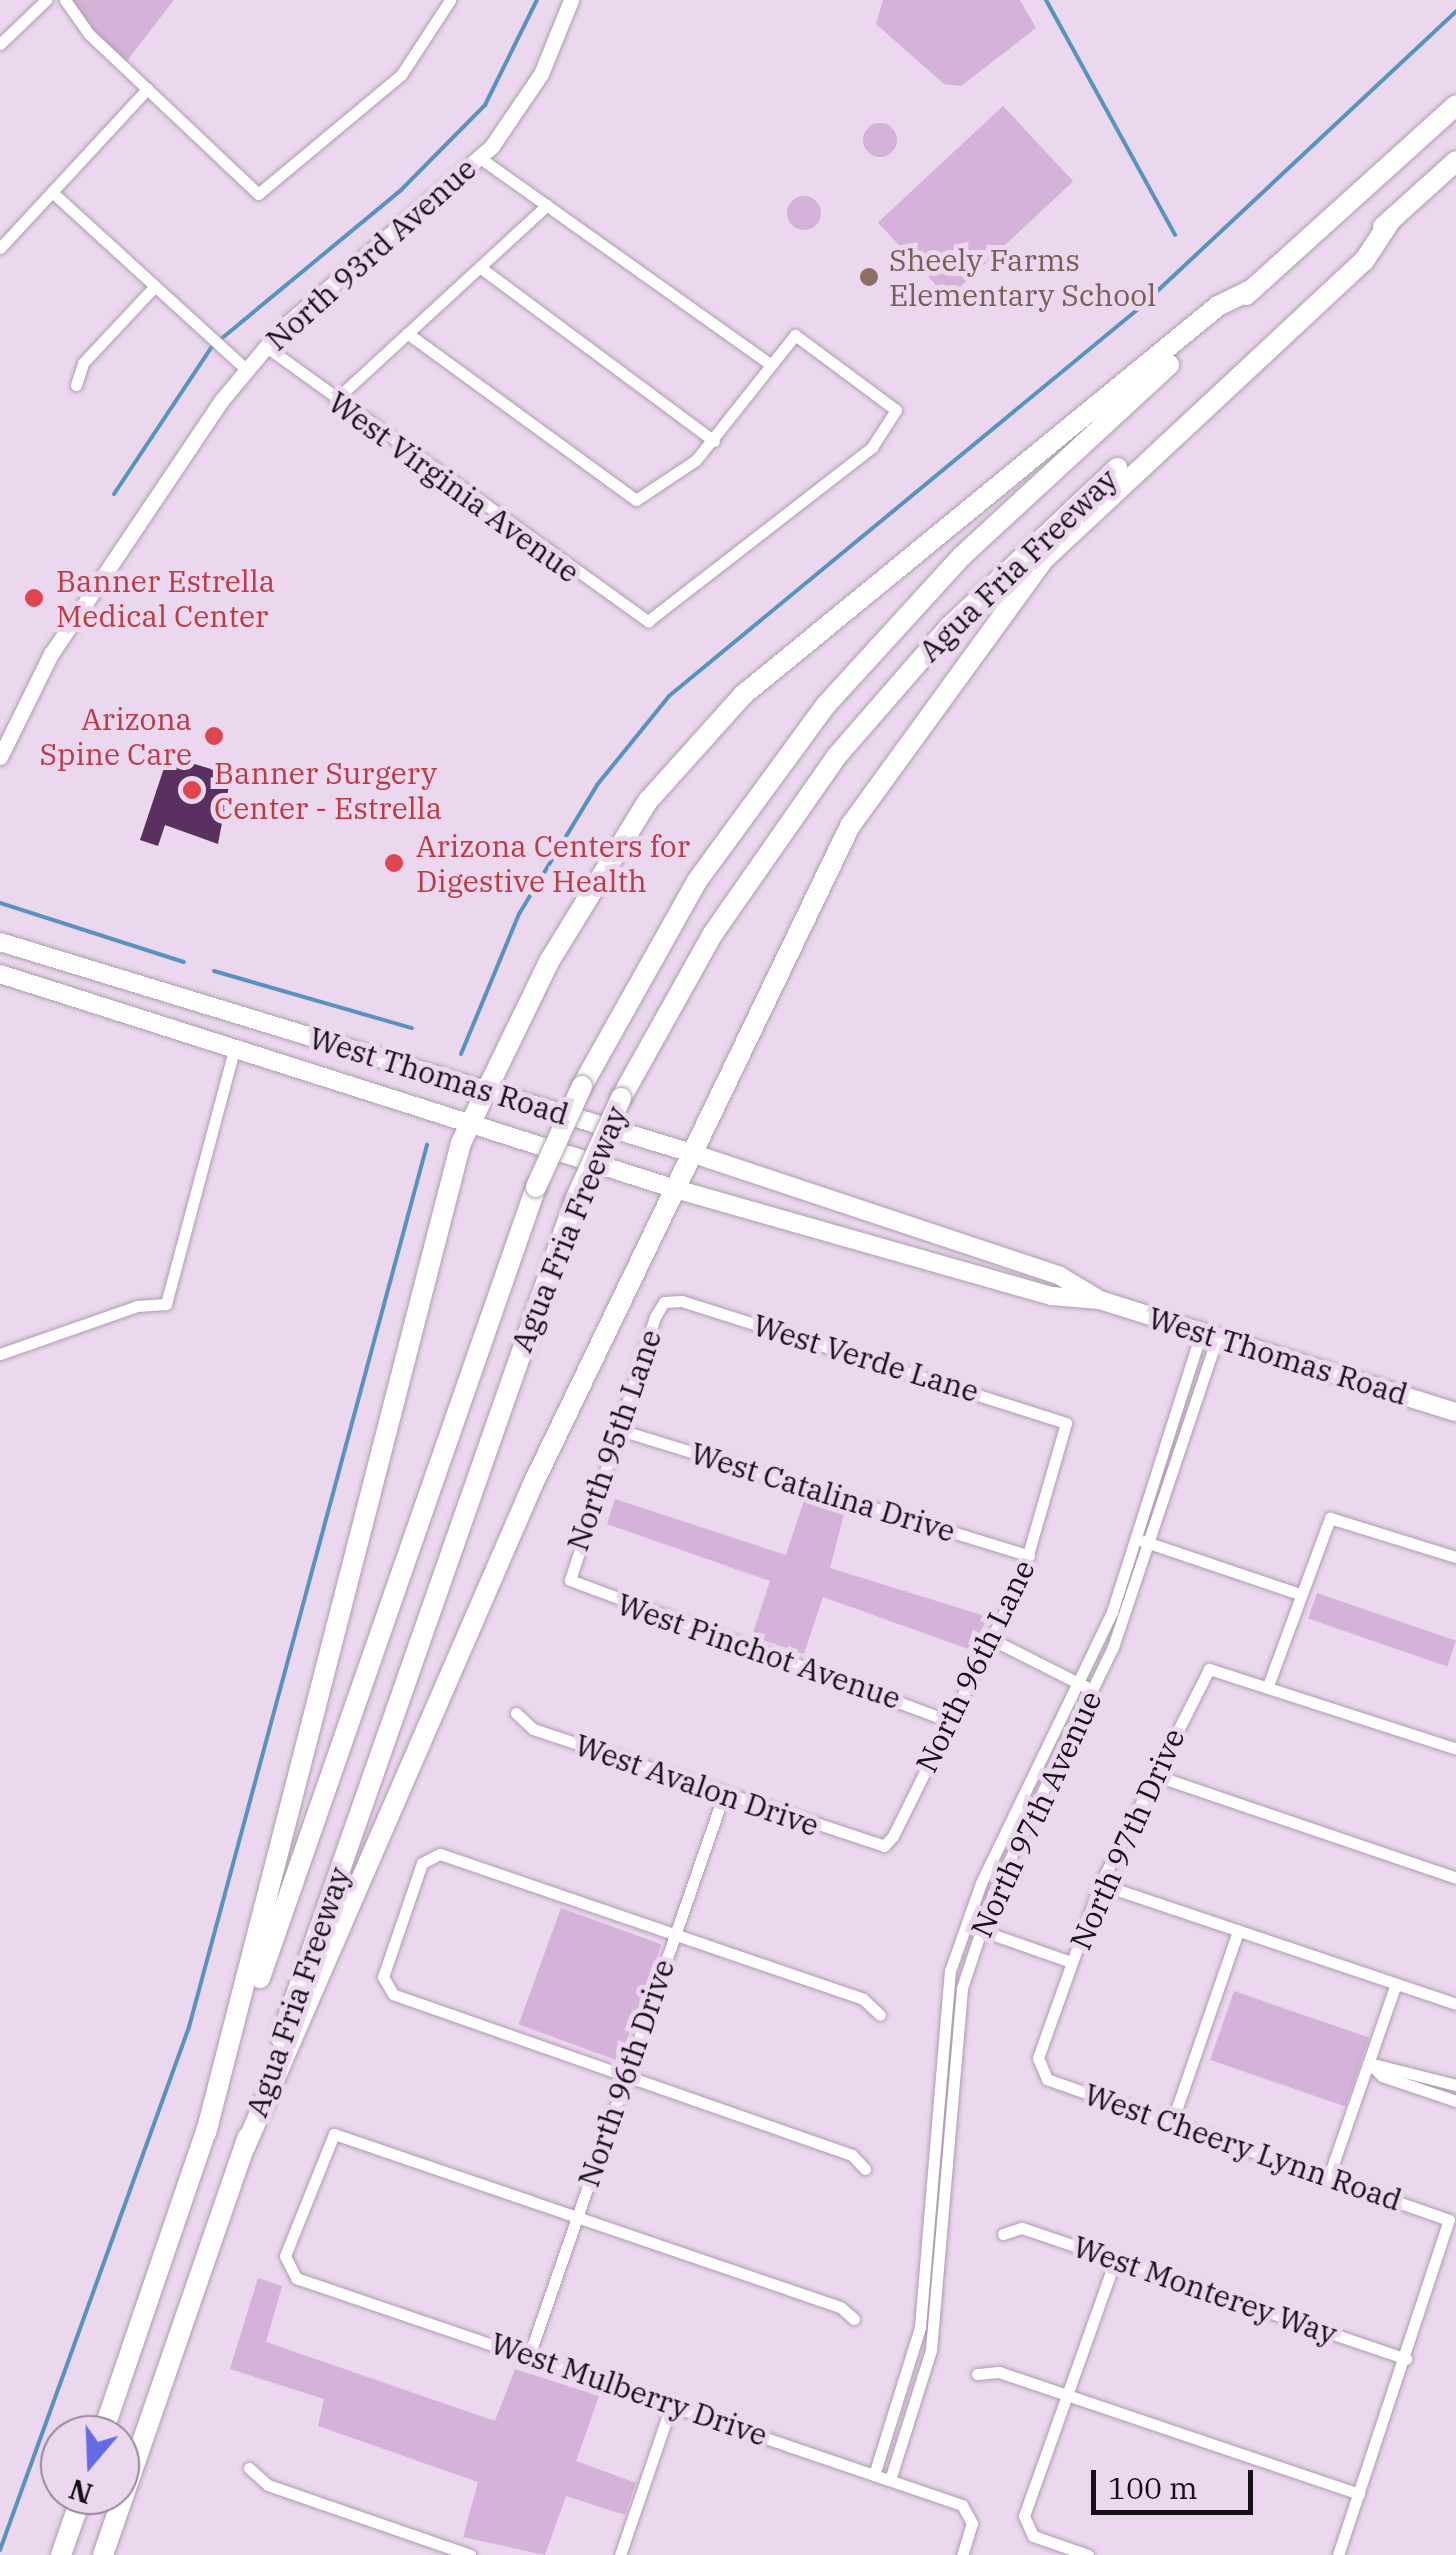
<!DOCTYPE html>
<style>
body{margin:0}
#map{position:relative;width:1456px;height:2555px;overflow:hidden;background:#ebd7ee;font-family:"IBM Plex Serif",serif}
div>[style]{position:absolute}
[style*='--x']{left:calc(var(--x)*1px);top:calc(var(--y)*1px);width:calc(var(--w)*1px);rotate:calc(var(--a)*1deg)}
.green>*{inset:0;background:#d4b2d9;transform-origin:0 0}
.round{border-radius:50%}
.stream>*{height:4px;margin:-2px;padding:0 2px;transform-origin:2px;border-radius:2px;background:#5693bf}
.building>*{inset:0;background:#59305f}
.roads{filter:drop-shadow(0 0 2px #af9cb1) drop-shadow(0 0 2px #af9cb1)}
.minor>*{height:11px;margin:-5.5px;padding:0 5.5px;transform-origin:5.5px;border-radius:5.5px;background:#fff}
.tertiary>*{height:15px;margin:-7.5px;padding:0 7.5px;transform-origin:7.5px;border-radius:7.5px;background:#fff}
.secondary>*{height:18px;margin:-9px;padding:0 9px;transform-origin:9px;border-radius:9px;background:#fff}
.motorway>*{height:20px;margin:-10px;padding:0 10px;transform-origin:10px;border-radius:10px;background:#fff}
.bridges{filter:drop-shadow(0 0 2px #af9cb1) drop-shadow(0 0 2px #af9cb1)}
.motorway-bridge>*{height:20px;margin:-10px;padding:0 10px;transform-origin:10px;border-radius:10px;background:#fff}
.dots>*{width:28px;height:28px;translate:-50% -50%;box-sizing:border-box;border:5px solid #ebd7ee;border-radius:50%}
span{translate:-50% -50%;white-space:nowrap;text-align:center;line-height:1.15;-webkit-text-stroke:10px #ebd7ee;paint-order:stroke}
.street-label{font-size:30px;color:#160f17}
.education-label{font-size:30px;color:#785e54}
.left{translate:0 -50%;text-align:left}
.health-label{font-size:30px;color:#be3a42}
.right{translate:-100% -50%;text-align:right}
.north{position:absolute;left:40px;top:2415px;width:100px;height:100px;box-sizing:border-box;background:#ebd7ee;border:2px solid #968798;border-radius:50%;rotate:199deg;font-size:28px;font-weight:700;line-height:40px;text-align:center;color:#160f17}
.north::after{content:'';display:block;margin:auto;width:35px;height:45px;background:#656be4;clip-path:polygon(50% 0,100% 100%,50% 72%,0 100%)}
.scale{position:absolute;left:1091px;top:2470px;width:162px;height:45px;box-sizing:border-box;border:5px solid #160f17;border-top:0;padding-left:12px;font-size:30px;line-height:35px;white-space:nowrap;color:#160f17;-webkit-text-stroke:8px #ebd7ee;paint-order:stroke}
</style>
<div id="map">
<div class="green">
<i style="clip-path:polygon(65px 0,174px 0,123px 66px)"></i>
<i style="clip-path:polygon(883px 0,1020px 0,1036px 28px,961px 86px,944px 84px,876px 24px)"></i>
<i style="left:1003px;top:106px;width:103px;height:171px;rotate:47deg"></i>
<i class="round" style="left:863px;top:123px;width:34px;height:34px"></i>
<i class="round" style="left:787px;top:196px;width:34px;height:34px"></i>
<i style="clip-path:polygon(615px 1499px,786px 1555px,804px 1501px,844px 1514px,830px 1568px,988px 1617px,971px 1650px,823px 1597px,804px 1654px,752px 1636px,770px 1581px,607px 1524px)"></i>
<i style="left:1317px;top:1593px;width:147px;height:27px;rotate:19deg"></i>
<i style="left:561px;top:1908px;width:107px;height:124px;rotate:20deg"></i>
<i style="left:1234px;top:1991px;width:143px;height:73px;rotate:19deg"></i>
<i style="clip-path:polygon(258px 2278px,282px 2286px,266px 2342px,495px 2421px,515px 2369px,599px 2396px,576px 2461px,636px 2483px,625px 2515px,566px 2496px,545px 2555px,463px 2537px,478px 2482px,318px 2426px,324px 2399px,230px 2369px)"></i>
</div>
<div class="stream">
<i style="--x:1046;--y:0;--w:268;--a:61.2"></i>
<i style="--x:221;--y:339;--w:234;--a:-39.6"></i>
<i style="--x:401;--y:190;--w:120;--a:-45.3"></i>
<i style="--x:485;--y:105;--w:117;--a:-63.7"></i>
<i style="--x:114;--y:494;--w:179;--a:-56.4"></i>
<i style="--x:0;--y:903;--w:193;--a:17.8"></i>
<i style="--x:214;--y:971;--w:206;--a:16.1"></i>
<i style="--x:461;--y:1054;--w:152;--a:-67.5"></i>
<i style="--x:519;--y:914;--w:151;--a:-58.8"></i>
<i style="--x:597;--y:785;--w:114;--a:-51"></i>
<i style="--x:669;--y:696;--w:607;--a:-39.52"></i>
<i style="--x:1137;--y:310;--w:437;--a:-43.1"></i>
<i style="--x:0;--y:2550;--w:556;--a:-70.13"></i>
<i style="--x:189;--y:2027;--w:914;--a:-74.9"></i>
</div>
<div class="building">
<i style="clip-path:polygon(168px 756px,231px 775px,218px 844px,165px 825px,158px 846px,140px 840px)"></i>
</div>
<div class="roads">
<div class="minor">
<i style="--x:65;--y:0;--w:42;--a:54.8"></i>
<i style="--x:89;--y:34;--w:233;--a:43.4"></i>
<i style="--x:258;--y:194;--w:186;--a:-39.8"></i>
<i style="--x:401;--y:75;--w:90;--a:-56.8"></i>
<i style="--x:0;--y:44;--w:64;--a:-43.7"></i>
<i style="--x:480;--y:158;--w:354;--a:35.4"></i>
<i style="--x:52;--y:192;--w:263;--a:42.4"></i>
<i style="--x:0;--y:248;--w:217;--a:-47.2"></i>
<i style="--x:481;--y:268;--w:290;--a:36.6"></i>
<i style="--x:265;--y:346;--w:472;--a:35.7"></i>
<i style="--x:648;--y:621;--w:284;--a:-37.8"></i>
<i style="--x:872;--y:447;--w:44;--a:-57"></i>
<i style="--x:896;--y:410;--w:126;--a:-143.4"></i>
<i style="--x:795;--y:335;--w:159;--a:128.4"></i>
<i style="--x:696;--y:460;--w:72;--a:146.3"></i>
<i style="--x:636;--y:500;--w:283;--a:-143.9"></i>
<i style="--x:76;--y:385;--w:23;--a:-72"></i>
<i style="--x:83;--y:363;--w:104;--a:-46.9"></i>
<i style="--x:335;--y:400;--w:288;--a:-42.6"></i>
<i style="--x:0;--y:1354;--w:145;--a:-19.3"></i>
<i style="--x:137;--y:1306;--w:29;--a:-4"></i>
<i style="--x:166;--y:1304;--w:266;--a:-75"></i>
<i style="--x:617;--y:1429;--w:431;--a:17.1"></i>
<i style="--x:1143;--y:1541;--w:166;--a:18.7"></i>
<i style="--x:991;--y:1639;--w:106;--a:26.8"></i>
<i style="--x:1269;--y:1683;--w:176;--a:-69.7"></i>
<i style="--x:1330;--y:1518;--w:132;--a:17.2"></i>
<i style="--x:516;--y:1713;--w:23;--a:43"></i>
<i style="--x:533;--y:1729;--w:370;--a:18.4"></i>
<i style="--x:884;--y:1846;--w:13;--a:-48"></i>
<i style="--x:893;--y:1836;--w:128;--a:-63.6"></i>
<i style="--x:950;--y:1721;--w:159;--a:-63.4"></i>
<i style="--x:1021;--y:1579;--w:162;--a:-73.9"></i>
<i style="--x:1066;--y:1423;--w:404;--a:-162.4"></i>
<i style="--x:681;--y:1301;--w:17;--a:177"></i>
<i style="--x:664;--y:1302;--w:17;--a:121"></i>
<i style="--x:655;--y:1317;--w:276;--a:107.9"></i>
<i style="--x:570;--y:1580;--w:405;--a:20.4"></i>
<i style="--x:1154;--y:1775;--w:319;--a:18.8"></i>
<i style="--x:1100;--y:1884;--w:376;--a:18.6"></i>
<i style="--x:974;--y:1928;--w:103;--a:19.3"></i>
<i style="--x:1369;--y:2063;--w:18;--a:45"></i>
<i style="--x:1382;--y:2076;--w:78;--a:18.7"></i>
<i style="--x:1369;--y:2063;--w:90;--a:14.2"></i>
<i style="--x:1172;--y:2122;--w:202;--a:-70.9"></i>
<i style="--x:865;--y:2169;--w:19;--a:-133"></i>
<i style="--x:852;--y:2155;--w:486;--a:-160.7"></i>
<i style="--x:393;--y:1994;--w:20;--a:-120"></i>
<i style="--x:383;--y:1977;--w:120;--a:-71.1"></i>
<i style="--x:422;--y:1863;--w:20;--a:-27"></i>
<i style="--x:440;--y:1854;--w:447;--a:18.9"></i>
<i style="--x:863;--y:1999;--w:23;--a:43"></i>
<i style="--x:1329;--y:2176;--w:203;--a:-70.8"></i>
<i style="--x:1003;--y:2234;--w:20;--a:-18"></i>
<i style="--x:1022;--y:2228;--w:406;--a:18.8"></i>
<i style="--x:854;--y:2319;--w:18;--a:-139"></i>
<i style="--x:840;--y:2307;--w:535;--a:-161.12"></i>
<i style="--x:334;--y:2134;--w:131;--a:111.9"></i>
<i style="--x:285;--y:2256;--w:25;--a:63"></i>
<i style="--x:296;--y:2278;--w:704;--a:18.82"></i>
<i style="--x:962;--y:2505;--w:21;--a:61"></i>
<i style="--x:972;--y:2523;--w:34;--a:107"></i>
<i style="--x:530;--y:2353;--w:592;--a:-70.86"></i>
<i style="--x:977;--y:2374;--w:22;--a:-5"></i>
<i style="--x:999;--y:2372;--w:380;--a:18.7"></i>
<i style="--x:249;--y:2468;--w:25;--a:42"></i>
<i style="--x:268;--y:2485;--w:214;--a:19.1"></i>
<i style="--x:874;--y:2475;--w:155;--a:-72.7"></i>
<i style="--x:920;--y:2327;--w:357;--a:-85.2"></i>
<i style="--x:950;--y:1971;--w:93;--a:-70.6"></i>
<i style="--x:981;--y:1883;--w:301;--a:-64.2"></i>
<i style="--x:1112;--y:1612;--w:293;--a:-72.3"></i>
<i style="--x:890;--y:2480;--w:136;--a:-72.5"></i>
<i style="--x:931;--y:2350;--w:363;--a:-85.1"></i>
<i style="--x:962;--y:1988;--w:99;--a:-71.7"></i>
<i style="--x:993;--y:1894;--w:275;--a:-64.1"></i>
<i style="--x:1113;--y:1647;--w:326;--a:-71.4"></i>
<i style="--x:620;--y:2555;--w:161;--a:-71.1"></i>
<i style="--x:1088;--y:2555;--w:58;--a:-160.9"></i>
<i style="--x:1033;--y:2536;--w:22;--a:-114"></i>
<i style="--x:1024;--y:2516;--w:272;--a:-70.4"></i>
<i style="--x:1338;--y:2555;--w:353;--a:-71.7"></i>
<i style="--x:1449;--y:2220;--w:426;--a:-160.7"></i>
<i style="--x:1047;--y:2079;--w:23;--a:-113"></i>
<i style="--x:1038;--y:2058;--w:185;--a:-70.4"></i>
<i style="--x:1100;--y:1884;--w:241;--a:-63.1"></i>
<i style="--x:1209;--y:1669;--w:260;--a:17.9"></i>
</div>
<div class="tertiary">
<i style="--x:0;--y:757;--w:115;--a:-63.7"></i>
<i style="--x:51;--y:654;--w:305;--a:-56.1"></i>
<i style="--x:221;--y:401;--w:94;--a:-50.2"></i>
<i style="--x:281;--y:329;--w:279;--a:-40.9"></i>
<i style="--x:492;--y:146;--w:87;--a:-55.8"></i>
<i style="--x:541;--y:74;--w:80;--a:-67.9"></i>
</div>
<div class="secondary">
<i style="--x:0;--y:942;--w:719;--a:16.97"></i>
<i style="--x:688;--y:1152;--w:392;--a:18.4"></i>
<i style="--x:1060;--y:1276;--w:41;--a:31"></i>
<i style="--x:0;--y:974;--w:705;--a:17.66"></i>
<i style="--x:672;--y:1188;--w:394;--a:15.9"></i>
<i style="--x:1051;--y:1296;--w:49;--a:4.7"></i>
<i style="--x:1100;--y:1300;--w:373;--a:17.5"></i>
</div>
<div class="motorway">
<i style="--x:1383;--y:227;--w:98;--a:-42.1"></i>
<i style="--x:1246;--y:295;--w:283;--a:-42.1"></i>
<i style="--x:582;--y:1086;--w:235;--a:-60.7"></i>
<i style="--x:697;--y:881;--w:218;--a:-53.8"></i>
<i style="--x:826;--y:705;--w:202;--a:-47.6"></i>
<i style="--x:962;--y:556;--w:282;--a:-42.7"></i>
<i style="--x:621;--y:1098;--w:187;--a:-60.8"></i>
<i style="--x:712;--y:935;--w:217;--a:-55.1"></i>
<i style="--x:836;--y:757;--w:171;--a:-49"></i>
<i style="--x:948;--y:628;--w:233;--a:-43.4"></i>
<i style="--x:260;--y:1978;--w:838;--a:-70.76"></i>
<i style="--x:281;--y:2038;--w:888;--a:-70.67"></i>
<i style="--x:206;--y:2133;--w:1022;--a:-75.56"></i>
<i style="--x:461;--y:1143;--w:203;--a:-64.1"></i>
<i style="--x:550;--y:960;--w:187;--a:-58.4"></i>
<i style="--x:648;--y:801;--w:142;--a:-48.1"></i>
<i style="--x:743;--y:695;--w:614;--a:-39.32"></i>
<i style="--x:1218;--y:306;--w:39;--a:-26"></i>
<i style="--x:245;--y:2147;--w:723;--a:-66.52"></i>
<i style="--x:533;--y:1484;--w:730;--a:-64.28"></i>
<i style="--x:850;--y:826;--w:331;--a:-54"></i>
<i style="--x:1045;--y:558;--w:436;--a:-43"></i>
<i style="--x:1364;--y:261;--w:49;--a:-56.6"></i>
<i style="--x:102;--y:2435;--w:330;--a:-71.1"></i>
<i style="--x:61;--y:2555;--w:64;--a:-70.7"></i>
<i style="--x:103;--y:2555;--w:442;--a:-70.9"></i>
</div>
</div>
<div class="bridges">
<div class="motorway-bridge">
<i style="--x:536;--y:1187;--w:111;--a:-65.5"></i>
<i style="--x:575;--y:1200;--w:112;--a:-65.7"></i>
</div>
</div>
<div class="dots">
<i style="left:869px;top:277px;background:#8d6e63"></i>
<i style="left:34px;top:598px;background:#e0444e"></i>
<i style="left:214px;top:736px;background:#e0444e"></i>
<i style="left:192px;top:790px;background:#e0444e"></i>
<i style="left:394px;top:863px;background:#e0444e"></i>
</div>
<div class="street-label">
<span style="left:371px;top:254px;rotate:-42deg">North 93rd Avenue</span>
<span style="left:454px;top:487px;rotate:36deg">West Virginia Avenue</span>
<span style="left:1018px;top:565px;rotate:-44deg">Agua Fria Freeway</span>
<span style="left:439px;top:1076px;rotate:17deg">West Thomas Road</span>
<span style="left:569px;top:1229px;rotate:-68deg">Agua Fria Freeway</span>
<span style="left:1278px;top:1356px;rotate:17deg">West Thomas Road</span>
<span style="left:866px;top:1358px;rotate:17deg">West Verde Lane</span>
<span style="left:614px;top:1440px;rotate:-71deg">North 95th Lane</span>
<span style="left:823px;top:1492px;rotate:17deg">West Catalina Drive</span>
<span style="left:759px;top:1651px;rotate:19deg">West Pinchot Avenue</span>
<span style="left:975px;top:1666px;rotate:-64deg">North 96th Lane</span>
<span style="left:697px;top:1785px;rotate:19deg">West Avalon Drive</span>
<span style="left:1036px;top:1814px;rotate:-65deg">North 97th Avenue</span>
<span style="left:1127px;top:1839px;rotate:-66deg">North 97th Drive</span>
<span style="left:298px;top:1992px;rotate:-71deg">Agua Fria Freeway</span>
<span style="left:626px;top:2073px;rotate:-71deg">North 96th Drive</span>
<span style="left:1243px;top:2147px;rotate:19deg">West Cheery Lynn Road</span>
<span style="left:1205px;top:2290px;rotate:19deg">West Monterey Way</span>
<span style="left:629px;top:2389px;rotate:19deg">West Mulberry Drive</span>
</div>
<div class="education-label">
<span class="left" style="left:889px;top:277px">Sheely Farms<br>Elementary School</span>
</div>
<div class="health-label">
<span class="left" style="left:56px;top:598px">Banner Estrella<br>Medical Center</span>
<span class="right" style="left:192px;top:736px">Arizona<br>Spine Care</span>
<span class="left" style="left:214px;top:790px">Banner Surgery<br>Center - Estrella</span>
<span class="left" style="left:416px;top:863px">Arizona Centers for<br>Digestive Health</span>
</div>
<div class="north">N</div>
<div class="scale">100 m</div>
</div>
